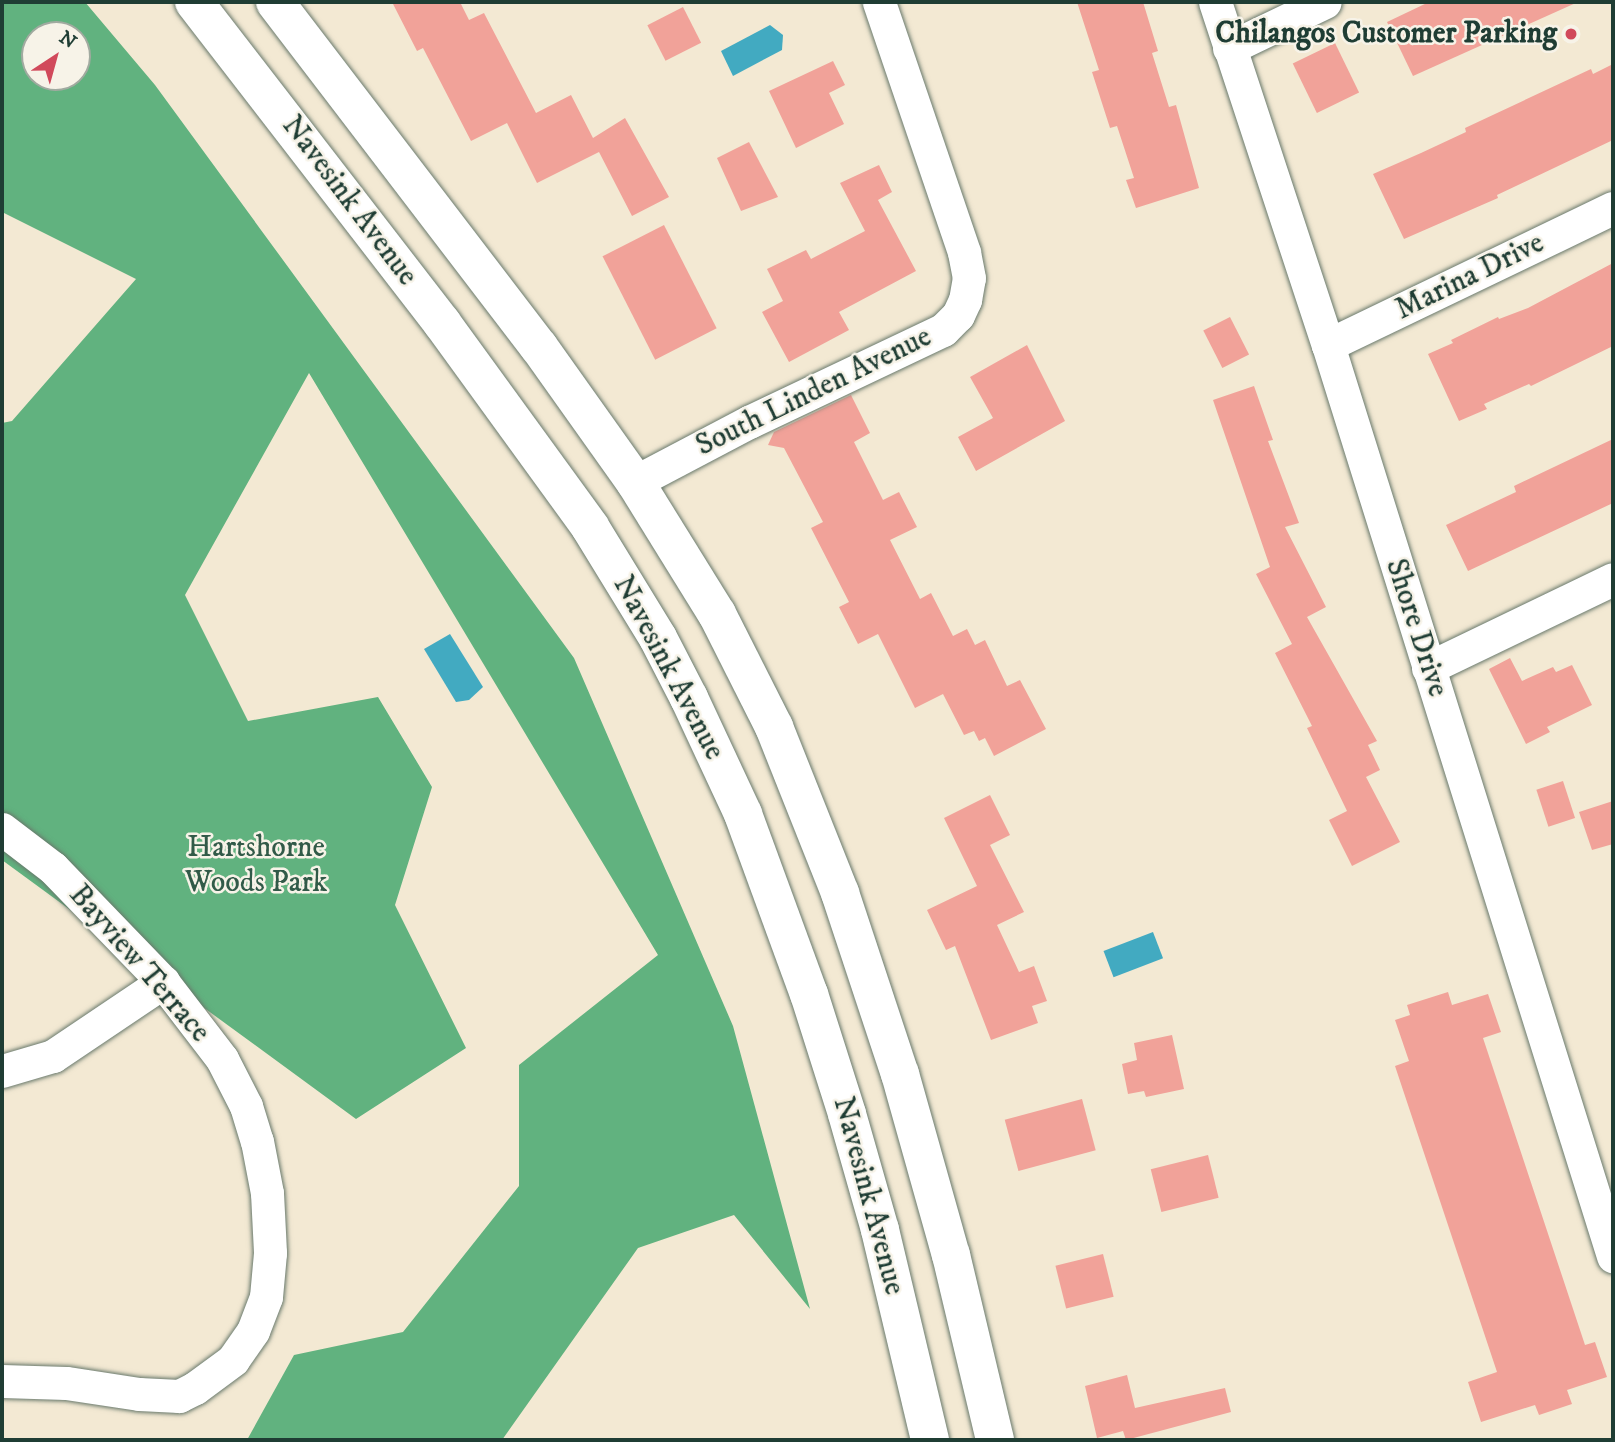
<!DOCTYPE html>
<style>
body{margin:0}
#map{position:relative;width:1615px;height:1442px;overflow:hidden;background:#f3e9d3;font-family:"IM FELL DW Pica",serif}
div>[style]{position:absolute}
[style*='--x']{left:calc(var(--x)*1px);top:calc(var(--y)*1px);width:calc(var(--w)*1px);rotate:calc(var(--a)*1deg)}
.forest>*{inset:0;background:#61b27f}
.water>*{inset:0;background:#42aac1;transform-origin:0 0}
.building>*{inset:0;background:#f1a299;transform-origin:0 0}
.roads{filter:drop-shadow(0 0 2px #69796c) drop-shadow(0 0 2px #69796c)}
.minor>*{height:33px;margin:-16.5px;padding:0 16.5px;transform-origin:16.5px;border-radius:16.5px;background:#fff}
.trunk>*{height:38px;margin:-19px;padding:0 19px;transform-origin:19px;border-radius:19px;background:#fff}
.dots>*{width:19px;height:19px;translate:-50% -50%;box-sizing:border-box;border:4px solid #f7f3e8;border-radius:50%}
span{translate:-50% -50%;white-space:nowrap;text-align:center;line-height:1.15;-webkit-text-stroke:5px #f7f3e8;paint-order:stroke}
.poi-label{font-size:30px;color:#1f3d34;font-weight:700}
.right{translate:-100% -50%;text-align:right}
.street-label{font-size:30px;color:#1f3d34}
.park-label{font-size:30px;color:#315a48}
.frame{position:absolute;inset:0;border:4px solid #1f3d34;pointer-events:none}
.north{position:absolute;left:21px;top:21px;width:70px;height:70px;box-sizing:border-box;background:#f7f3e8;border:2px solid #a1aaa0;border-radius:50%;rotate:36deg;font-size:19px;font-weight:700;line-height:28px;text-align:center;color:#1f3d34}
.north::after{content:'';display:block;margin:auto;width:24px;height:32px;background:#d1495b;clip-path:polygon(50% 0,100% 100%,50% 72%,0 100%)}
</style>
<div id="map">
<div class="forest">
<i style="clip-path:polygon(evenodd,2px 2px,85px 2px,155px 85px,574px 658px,733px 1026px,810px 1309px,734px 1215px,638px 1248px,502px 1440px,247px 1440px,294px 1355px,403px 1332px,519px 1186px,519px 1065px,658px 955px,309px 373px,185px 595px,248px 721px,378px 697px,432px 787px,395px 905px,466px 1048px,356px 1119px,2px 860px,2px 423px,12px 421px,136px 279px,2px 212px,2px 2px,35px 35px,77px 35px,77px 77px,35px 77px,35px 35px)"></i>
</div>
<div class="water">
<i style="clip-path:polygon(770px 25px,783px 35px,782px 50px,733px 76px,721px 51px)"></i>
<i style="clip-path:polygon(450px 634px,483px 687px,469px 700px,456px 702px,424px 649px)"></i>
<i style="left:1153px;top:932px;width:28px;height:53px;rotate:69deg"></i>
</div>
<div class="building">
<i style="clip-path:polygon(392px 2px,460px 2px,469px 20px,484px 13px,536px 113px,571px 95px,593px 138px,625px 118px,669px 197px,632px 216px,599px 152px,537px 183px,507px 123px,471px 141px,423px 48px,417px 51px)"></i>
<i style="clip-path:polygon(1077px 2px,1143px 2px,1158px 51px,1152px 53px,1169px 107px,1176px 105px,1199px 188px,1136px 208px,1126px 180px,1134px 178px,1117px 126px,1110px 128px,1092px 72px,1099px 70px)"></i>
<i style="clip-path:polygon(1429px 2px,1578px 2px,1413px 76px,1387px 22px)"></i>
<i style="left:683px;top:7px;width:40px;height:40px;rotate:63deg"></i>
<i style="left:1335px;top:43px;width:55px;height:47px;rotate:64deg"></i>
<i style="clip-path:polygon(833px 61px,845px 85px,829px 93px,844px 124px,796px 148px,769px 91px)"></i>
<i style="clip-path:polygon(1613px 64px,1613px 140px,1497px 195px,1498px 198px,1404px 239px,1373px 174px,1421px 153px,1466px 132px,1465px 128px,1591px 69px,1593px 74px)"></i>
<i style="clip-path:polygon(749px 142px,778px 197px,741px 211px,717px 158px)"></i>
<i style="clip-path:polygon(879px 165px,892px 192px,878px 200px,916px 271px,839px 312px,849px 330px,789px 362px,762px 312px,783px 301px,767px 269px,806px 250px,811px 259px,865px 231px,840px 183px)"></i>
<i style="left:664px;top:225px;width:116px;height:69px;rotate:63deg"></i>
<i style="clip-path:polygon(1613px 263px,1613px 346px,1531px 386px,1529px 384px,1484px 404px,1487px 409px,1459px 421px,1428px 354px,1453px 343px,1451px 340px,1498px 317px,1499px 319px,1528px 308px)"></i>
<i style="left:1230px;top:317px;width:42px;height:30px;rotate:63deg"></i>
<i style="clip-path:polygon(1027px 345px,1065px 421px,976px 471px,958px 437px,993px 418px,970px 377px)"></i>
<i style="clip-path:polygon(1254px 386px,1273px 440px,1268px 441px,1299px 523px,1285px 527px,1326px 607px,1307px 617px,1377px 741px,1368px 745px,1380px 770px,1366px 777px,1400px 842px,1352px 866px,1329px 820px,1347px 811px,1307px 728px,1312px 726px,1275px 653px,1292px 644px,1256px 574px,1270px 567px,1213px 400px)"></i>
<i style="clip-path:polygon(851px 395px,870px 433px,854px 442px,883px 500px,899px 492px,917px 527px,890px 540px,920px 599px,931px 593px,953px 636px,967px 629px,975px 645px,985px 640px,1007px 686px,1020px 680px,1046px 729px,994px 756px,985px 738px,979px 741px,974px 731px,964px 735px,943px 694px,915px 708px,878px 634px,858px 644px,839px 607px,849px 602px,811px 528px,823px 522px,784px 448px,768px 445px,774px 432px)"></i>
<i style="clip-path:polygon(1613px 439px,1613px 503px,1468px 571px,1446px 525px,1516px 492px,1514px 486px)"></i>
<i style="clip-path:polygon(1510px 658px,1522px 681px,1553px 667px,1556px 672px,1572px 665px,1592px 705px,1547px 727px,1550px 732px,1526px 744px,1489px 669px)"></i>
<i style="left:1563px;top:781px;width:39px;height:28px;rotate:72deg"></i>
<i style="clip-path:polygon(990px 795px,1010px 835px,990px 845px,1024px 912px,997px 925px,1019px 972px,1034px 966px,1047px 1001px,1032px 1006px,1038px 1023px,991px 1040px,955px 946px,946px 950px,927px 910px,977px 886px,944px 818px)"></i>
<i style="clip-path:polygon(1613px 801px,1613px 844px,1592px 850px,1579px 812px)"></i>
<i style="clip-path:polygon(1448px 992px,1452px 1005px,1488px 994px,1501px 1032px,1483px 1038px,1585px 1345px,1595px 1342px,1607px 1377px,1567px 1390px,1572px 1404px,1539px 1415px,1535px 1405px,1481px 1422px,1468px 1382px,1497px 1372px,1395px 1066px,1409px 1061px,1395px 1020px,1410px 1015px,1407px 1005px)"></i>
<i style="clip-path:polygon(1172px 1035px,1184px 1089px,1146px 1097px,1144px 1091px,1128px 1094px,1122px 1064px,1137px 1060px,1134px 1043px)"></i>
<i style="left:1082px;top:1099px;width:53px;height:80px;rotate:75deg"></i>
<i style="left:1208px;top:1155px;width:44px;height:59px;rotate:76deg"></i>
<i style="left:1103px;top:1254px;width:44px;height:49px;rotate:76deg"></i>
<i style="clip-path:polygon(1127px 1375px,1135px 1408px,1225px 1388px,1231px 1412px,1126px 1440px,1123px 1431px,1097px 1438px,1085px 1386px)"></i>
</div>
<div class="roads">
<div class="minor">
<i style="--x:1215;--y:2;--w:361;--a:71.8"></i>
<i style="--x:1328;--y:345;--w:955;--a:72.63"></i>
<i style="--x:1229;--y:48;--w:106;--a:-25.6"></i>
<i style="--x:1328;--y:345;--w:316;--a:-25.7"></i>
<i style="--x:635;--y:482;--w:129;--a:-27.8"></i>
<i style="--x:749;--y:422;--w:215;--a:-25.4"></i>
<i style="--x:943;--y:330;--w:21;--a:-45"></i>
<i style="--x:958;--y:315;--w:17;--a:-65"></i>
<i style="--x:965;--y:300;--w:22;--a:-80"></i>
<i style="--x:969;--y:278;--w:26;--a:-101"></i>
<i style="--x:964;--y:252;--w:264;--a:-108.8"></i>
<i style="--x:1428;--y:668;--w:205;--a:-25.7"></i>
<i style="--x:2;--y:829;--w:64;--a:37.4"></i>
<i style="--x:53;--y:868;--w:158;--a:46"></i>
<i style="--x:163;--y:982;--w:97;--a:52.5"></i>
<i style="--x:222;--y:1059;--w:53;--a:62.9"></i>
<i style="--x:246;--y:1106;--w:37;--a:73"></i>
<i style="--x:257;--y:1141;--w:53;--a:79.1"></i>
<i style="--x:267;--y:1193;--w:60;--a:87.1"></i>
<i style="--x:270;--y:1253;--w:44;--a:95.2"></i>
<i style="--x:266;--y:1297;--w:36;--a:111"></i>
<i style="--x:253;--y:1331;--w:35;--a:125"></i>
<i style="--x:233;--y:1360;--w:47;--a:143.6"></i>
<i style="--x:195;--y:1388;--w:18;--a:153"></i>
<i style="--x:179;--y:1396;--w:40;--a:-177.1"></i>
<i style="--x:139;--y:1394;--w:74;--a:-171.4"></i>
<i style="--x:66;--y:1383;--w:64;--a:-178.2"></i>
<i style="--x:2;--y:1071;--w:53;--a:-16.4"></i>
<i style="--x:53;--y:1056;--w:133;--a:-33.9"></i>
</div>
<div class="trunk">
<i style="--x:194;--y:2;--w:406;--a:52.3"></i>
<i style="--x:442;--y:323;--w:252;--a:54"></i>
<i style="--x:590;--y:527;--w:130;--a:58.5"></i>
<i style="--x:658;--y:638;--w:68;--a:62.7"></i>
<i style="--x:689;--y:698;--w:128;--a:65"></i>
<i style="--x:743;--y:814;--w:192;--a:69.9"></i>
<i style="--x:809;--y:994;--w:126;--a:72.4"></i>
<i style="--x:847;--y:1114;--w:121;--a:74.1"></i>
<i style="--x:880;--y:1230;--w:216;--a:76.6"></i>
<i style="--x:275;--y:2;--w:434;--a:52.6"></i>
<i style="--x:539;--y:347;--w:166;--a:54.6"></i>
<i style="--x:635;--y:482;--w:155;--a:58.2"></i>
<i style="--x:717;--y:614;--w:127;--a:63.2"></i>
<i style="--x:774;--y:727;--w:179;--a:68.3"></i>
<i style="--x:840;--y:893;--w:191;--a:71.7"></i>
<i style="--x:900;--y:1074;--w:188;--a:74.3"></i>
<i style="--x:951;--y:1255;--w:190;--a:76.6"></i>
</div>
</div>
<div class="dots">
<i style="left:1571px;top:34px;background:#d1495b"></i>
</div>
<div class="poi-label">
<span class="right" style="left:1557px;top:34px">Chilangos Customer Parking</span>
</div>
<div class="street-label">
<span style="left:349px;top:201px;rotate:53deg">Navesink Avenue</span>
<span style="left:1470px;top:277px;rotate:-26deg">Marina Drive</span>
<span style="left:814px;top:392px;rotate:-26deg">South Linden Avenue</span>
<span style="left:1416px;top:628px;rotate:72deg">Shore Drive</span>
<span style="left:668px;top:668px;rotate:62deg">Navesink Avenue</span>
<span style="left:139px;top:964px;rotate:49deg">Bayview Terrace</span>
<span style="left:868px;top:1196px;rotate:75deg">Navesink Avenue</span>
</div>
<div class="park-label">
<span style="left:256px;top:865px">Hartshorne<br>Woods Park</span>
</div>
<div class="frame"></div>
<div class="north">N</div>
</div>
